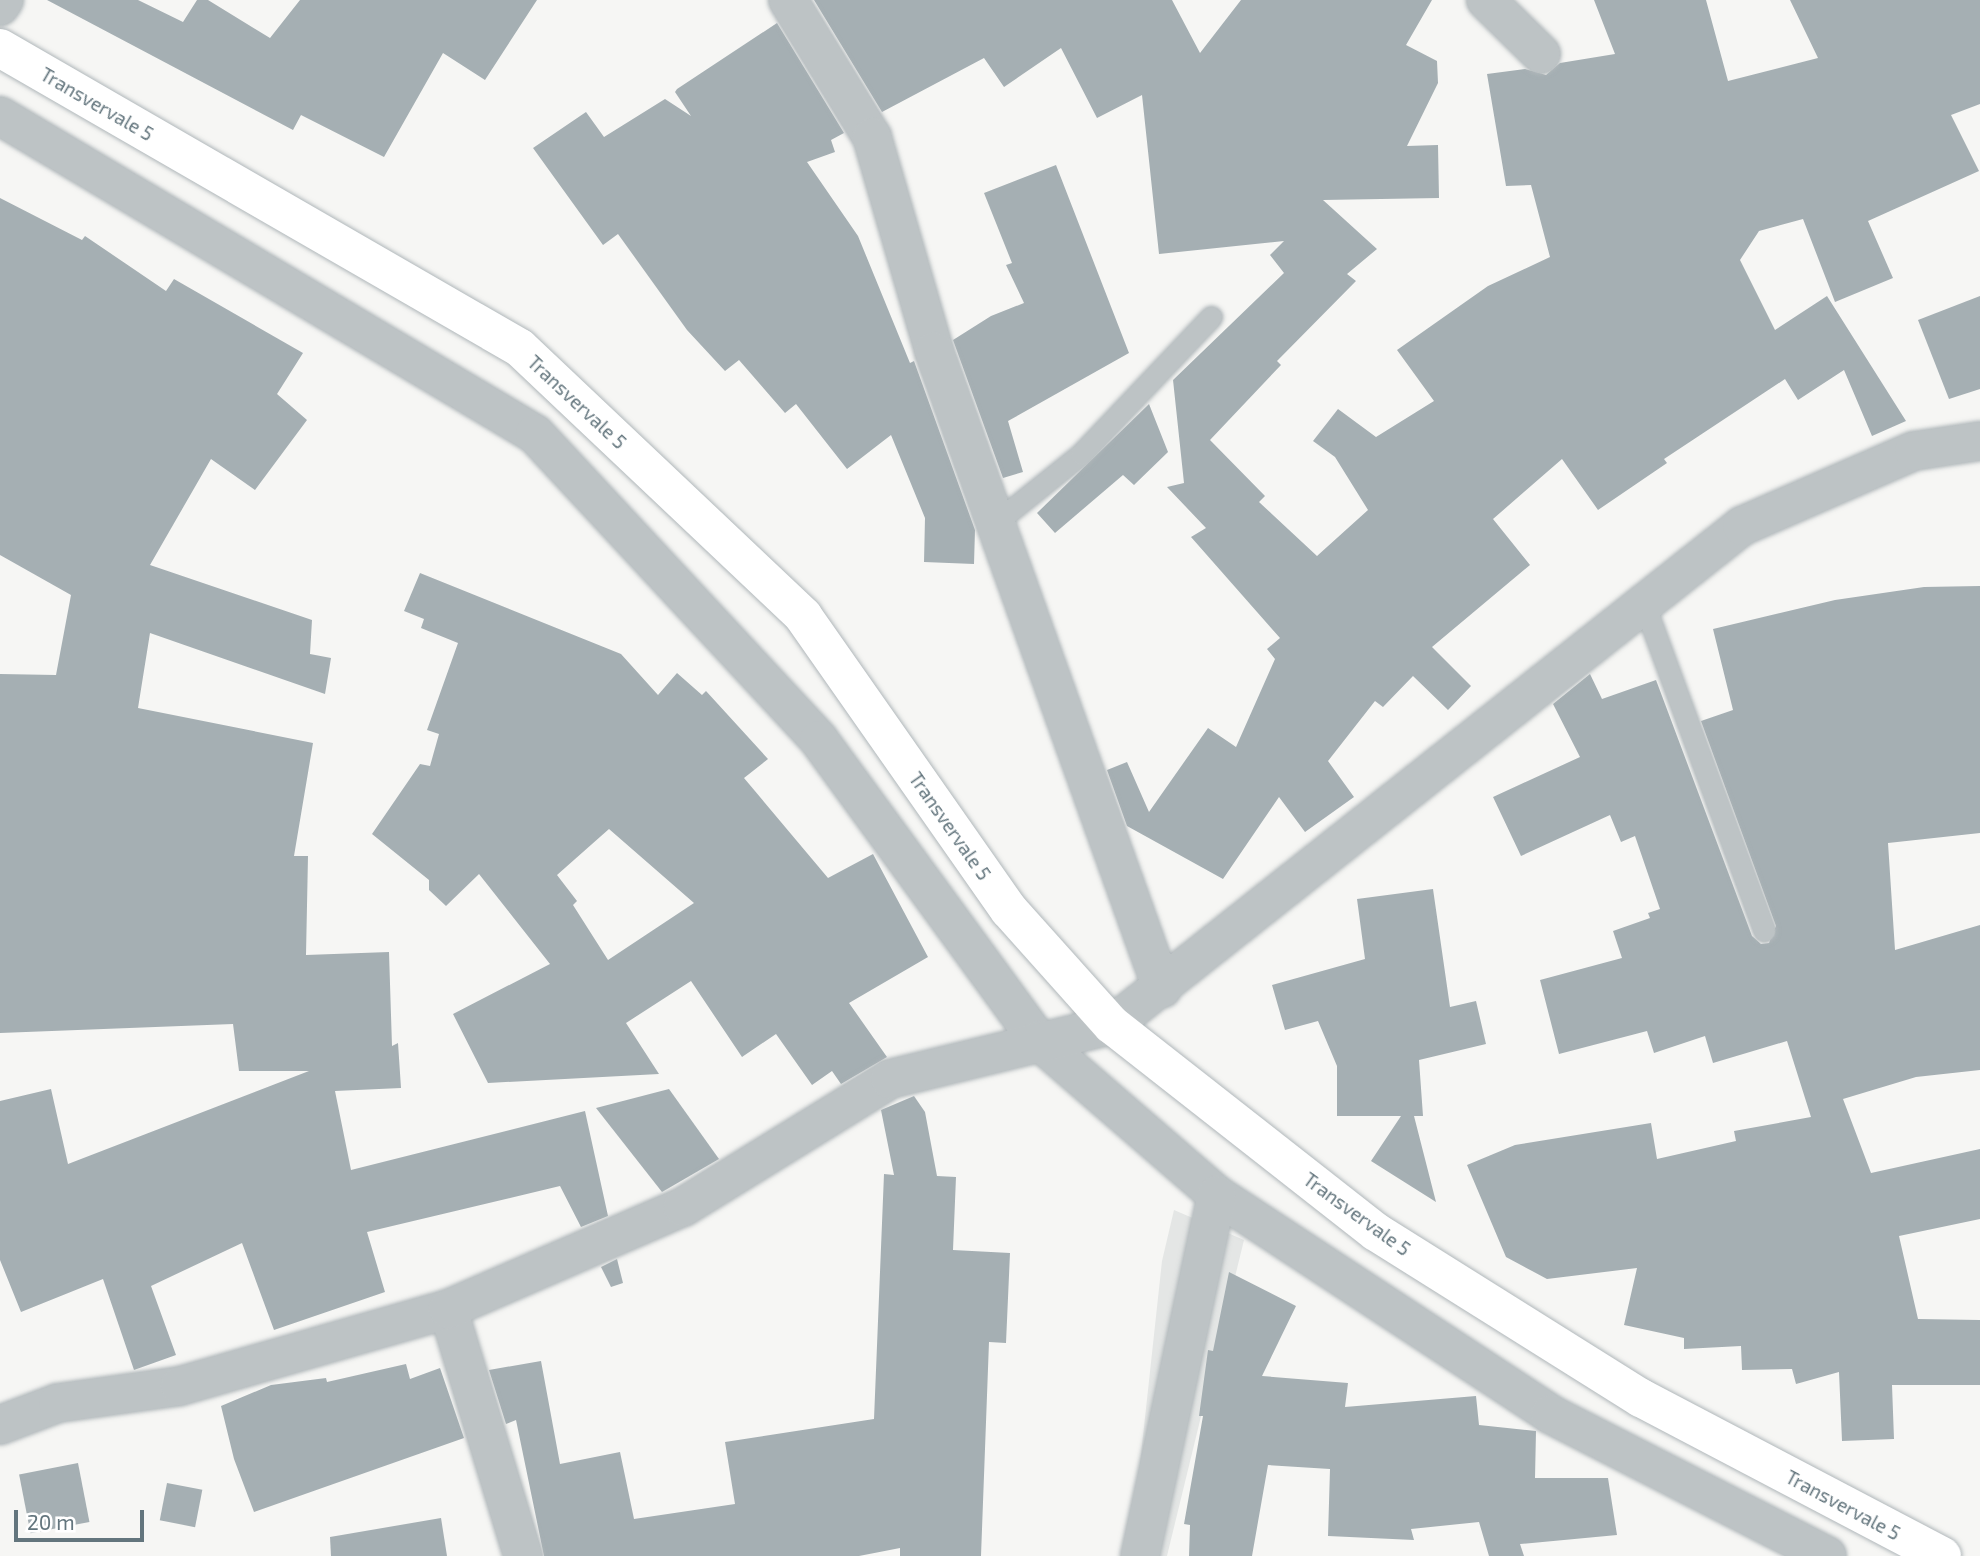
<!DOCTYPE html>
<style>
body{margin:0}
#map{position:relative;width:1980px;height:1556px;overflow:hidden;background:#f6f6f4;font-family:"Exo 2",sans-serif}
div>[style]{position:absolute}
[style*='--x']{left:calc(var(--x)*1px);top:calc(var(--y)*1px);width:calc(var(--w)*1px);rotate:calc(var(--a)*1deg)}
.built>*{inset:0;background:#e4e6e5}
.building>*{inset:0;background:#a5afb3;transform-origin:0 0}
.roads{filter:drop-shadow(0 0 2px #b0b7ba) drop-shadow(0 0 2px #b0b7ba)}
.lane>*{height:21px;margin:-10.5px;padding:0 10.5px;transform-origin:10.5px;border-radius:10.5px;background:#bdc3c5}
.street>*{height:38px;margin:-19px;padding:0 19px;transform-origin:19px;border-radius:19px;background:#bdc3c5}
.secondary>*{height:38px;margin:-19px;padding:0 19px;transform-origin:19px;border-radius:19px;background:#fff}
span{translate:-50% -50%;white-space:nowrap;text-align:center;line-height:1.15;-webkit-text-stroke:7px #fff;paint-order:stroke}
.street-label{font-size:19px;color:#63757d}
.scale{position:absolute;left:14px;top:1510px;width:130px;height:32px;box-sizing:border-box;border:4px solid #63757d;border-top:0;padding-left:9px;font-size:21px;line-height:24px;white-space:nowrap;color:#63757d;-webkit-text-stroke:5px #fff;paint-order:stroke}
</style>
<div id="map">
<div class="built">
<i style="clip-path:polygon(1174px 1210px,1244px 1240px,1167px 1556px,1130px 1556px,1162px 1261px)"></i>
</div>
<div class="building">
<i style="clip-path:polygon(47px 0,138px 0,183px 22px,197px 0,208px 0,270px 38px,300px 0,537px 0,485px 80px,443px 53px,384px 157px,301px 115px,293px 130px)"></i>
<i style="clip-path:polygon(814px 0,1172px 0,1200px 53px,1241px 0,1432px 0,1406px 45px,1437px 61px,1438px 83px,1407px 146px,1438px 145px,1439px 198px,1323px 200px,1377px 249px,1347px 274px,1356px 281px,1277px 361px,1281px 365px,1210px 440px,1265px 496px,1259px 502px,1317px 556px,1368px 510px,1335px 457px,1313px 441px,1338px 409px,1376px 437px,1434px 401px,1397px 350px,1488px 286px,1550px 257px,1531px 185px,1506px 186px,1487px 74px,1525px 69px,1546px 75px,1560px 63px,1615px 54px,1594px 0,1706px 0,1728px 81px,1818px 58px,1790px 0,1980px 0,1980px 104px,1951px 115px,1979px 171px,1868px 221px,1893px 278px,1835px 302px,1803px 219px,1759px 231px,1740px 260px,1775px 330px,1827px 296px,1906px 421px,1872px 436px,1844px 370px,1798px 400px,1785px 379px,1664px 459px,1667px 463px,1598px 510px,1562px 459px,1493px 519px,1530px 565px,1432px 647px,1471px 686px,1448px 710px,1413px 676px,1383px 707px,1375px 701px,1328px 761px,1354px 797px,1305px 832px,1279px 797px,1223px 879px,1127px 826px,1107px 770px,1127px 762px,1149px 812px,1208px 728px,1236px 747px,1275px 659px,1267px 649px,1280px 638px,1191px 537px,1206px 528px,1167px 487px,1184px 483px,1173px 380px,1284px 273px,1270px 255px,1284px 241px,1159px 254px,1142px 95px,1097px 118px,1061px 48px,1004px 87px,984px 58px,882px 112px)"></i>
<i style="clip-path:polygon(777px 23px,844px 133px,831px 140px,835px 152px,807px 162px,858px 236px,910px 363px,914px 361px,975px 530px,974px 564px,924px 562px,925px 518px,891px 435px,847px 469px,796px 404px,785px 413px,739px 360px,725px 371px,687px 330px,618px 234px,603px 245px,533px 148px,586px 112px,604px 137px,665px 99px,691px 116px,675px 92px,677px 89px)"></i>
<i style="clip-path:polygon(1056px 165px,1129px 353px,1008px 421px,1023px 472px,1003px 478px,953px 340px,991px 316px,1024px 303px,1006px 265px,1012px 263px,984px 193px)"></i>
<i style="clip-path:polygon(0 198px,82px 240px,85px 236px,166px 291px,174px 279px,303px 353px,277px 394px,307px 420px,255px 490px,211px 459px,150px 565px,312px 620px,310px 654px,331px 658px,325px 694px,150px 633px,138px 708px,313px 743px,294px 856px,308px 856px,306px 955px,389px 952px,392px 1046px,398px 1043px,401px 1088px,335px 1091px,351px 1170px,585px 1111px,608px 1216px,581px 1227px,560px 1186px,367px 1232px,385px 1292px,274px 1330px,242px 1243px,151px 1286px,176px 1355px,134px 1370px,103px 1279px,21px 1312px,0 1260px,0 1101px,51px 1089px,68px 1164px,309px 1071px,239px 1071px,233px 1024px,0 1033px,0 674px,56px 675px,71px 595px,0 555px)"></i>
<i style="clip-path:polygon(1980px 296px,1980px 389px,1949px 399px,1918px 320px)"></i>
<i style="clip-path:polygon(1149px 404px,1168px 452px,1134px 485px,1123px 475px,1055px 533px,1037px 513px)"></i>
<i style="clip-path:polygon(evenodd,420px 573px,621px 654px,658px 695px,677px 673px,702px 695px,706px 691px,768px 759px,744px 778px,828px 878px,873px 854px,928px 957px,849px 1003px,887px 1057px,841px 1084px,832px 1071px,812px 1085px,776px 1034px,742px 1057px,691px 981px,626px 1023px,659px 1074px,488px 1083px,453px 1014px,550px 964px,479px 874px,446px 906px,429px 890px,429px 880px,372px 834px,420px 764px,430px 766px,439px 734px,427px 730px,458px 643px,421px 628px,424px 619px,404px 611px,420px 573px,609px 829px,694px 903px,608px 960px,573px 905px,577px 901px,557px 875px,609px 829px)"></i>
<i style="clip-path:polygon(1980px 586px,1980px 833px,1888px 843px,1895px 950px,1980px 925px,1980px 1070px,1916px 1077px,1843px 1099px,1871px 1173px,1980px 1149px,1980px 1219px,1899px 1236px,1918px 1319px,1980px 1320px,1980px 1385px,1892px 1385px,1894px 1439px,1842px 1441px,1839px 1372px,1796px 1384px,1792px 1369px,1742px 1370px,1741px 1346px,1684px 1349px,1684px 1338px,1624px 1325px,1637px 1268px,1547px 1279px,1506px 1257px,1467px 1165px,1515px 1145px,1651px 1123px,1657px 1159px,1736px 1141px,1734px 1131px,1811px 1117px,1787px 1041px,1713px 1063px,1705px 1036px,1654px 1053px,1647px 1031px,1559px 1054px,1540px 980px,1622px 958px,1613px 931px,1650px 918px,1648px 913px,1660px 909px,1635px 836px,1621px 842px,1610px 815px,1521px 856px,1493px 797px,1580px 757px,1553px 704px,1590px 674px,1602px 699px,1656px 680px,1752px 936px,1761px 944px,1769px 943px,1776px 926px,1701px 721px,1733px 710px,1713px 629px,1835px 600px,1924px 587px)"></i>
<i style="clip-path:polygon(1433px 889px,1450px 1007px,1476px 1001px,1486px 1044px,1419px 1060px,1423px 1116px,1414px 1116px,1436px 1202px,1371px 1161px,1401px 1116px,1337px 1116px,1337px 1066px,1318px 1021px,1285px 1030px,1272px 985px,1365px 959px,1357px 899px)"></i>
<i style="clip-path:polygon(669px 1089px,719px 1159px,662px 1192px,596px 1108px)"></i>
<i style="clip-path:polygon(914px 1096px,925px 1112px,937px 1176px,956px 1177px,953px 1250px,1010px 1253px,1006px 1343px,989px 1342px,981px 1556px,900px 1556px,900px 1548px,859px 1556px,544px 1556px,516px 1420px,506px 1424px,489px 1370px,541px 1361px,560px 1464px,620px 1452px,634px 1519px,735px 1504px,725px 1442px,874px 1419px,884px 1174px,894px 1175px,881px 1110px)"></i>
<i style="clip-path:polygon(617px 1259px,623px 1283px,611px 1287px,601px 1267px)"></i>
<i style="clip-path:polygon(1229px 1272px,1296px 1306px,1262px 1376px,1348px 1383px,1345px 1407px,1476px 1396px,1479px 1425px,1536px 1431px,1535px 1478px,1608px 1478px,1617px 1535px,1520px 1544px,1524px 1556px,1489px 1556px,1479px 1522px,1411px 1529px,1414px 1540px,1328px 1536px,1330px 1469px,1268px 1465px,1252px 1556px,1189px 1556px,1190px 1525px,1184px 1524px,1203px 1416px,1199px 1416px,1208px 1350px,1213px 1351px)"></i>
<i style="clip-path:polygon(406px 1364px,410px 1379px,440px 1368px,464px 1438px,254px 1512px,234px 1459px,221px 1406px,271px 1385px,326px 1378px,327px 1382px)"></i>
<i style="left:78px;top:1463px;width:60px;height:60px;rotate:79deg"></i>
<i style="left:167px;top:1483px;width:36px;height:38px;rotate:11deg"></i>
<i style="clip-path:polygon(441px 1518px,447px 1556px,331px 1556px,330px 1537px)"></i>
</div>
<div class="roads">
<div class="lane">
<i style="--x:995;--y:523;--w:110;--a:-38.7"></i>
<i style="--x:1081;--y:454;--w:189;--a:-46.5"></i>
<i style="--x:1644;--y:604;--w:348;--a:69.8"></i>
</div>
<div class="street">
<i style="--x:788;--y:0;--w:161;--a:58.5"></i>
<i style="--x:872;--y:137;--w:223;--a:73.8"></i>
<i style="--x:934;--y:351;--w:677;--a:70.31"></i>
<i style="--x:1486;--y:0;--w:77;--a:44.5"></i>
<i style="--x:0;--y:6;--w:7;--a:-56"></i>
<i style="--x:0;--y:116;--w:622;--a:30.73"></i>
<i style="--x:535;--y:434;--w:417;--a:47.1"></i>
<i style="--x:819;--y:740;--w:371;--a:53.9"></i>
<i style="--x:1038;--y:1040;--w:237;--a:40.9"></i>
<i style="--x:1217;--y:1195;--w:399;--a:33.3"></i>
<i style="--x:1550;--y:1414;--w:311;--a:27.1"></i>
<i style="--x:448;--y:1309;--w:258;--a:73.1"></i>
<i style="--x:0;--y:1425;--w:62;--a:-20.8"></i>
<i style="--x:58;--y:1403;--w:123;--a:-7.9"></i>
<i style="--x:180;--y:1386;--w:279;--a:-16"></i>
<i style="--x:448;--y:1309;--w:256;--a:-23.5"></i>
<i style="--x:683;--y:1207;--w:243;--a:-31.7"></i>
<i style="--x:890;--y:1079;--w:228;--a:-13.7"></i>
<i style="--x:1112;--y:1025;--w:804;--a:-38.38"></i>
<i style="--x:1742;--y:526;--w:188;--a:-23.6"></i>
<i style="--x:1914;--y:451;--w:67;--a:-8.6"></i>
<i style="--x:1140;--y:1556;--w:369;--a:-78"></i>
</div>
<div class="secondary">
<i style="--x:0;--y:48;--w:600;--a:29.98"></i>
<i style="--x:520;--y:348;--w:390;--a:43.4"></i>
<i style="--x:803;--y:616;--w:359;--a:55"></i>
<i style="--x:1009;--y:910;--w:154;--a:48.2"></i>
<i style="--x:1112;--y:1025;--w:335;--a:38.1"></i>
<i style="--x:1376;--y:1232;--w:313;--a:32.1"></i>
<i style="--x:1641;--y:1398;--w:340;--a:27.7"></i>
</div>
</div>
<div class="street-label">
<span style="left:97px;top:104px;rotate:30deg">Transvervale 5</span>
<span style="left:577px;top:402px;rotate:43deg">Transvervale 5</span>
<span style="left:950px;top:826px;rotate:55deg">Transvervale 5</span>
<span style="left:1357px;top:1214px;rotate:36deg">Transvervale 5</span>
<span style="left:1843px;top:1505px;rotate:28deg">Transvervale 5</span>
</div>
<div class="scale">20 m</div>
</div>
